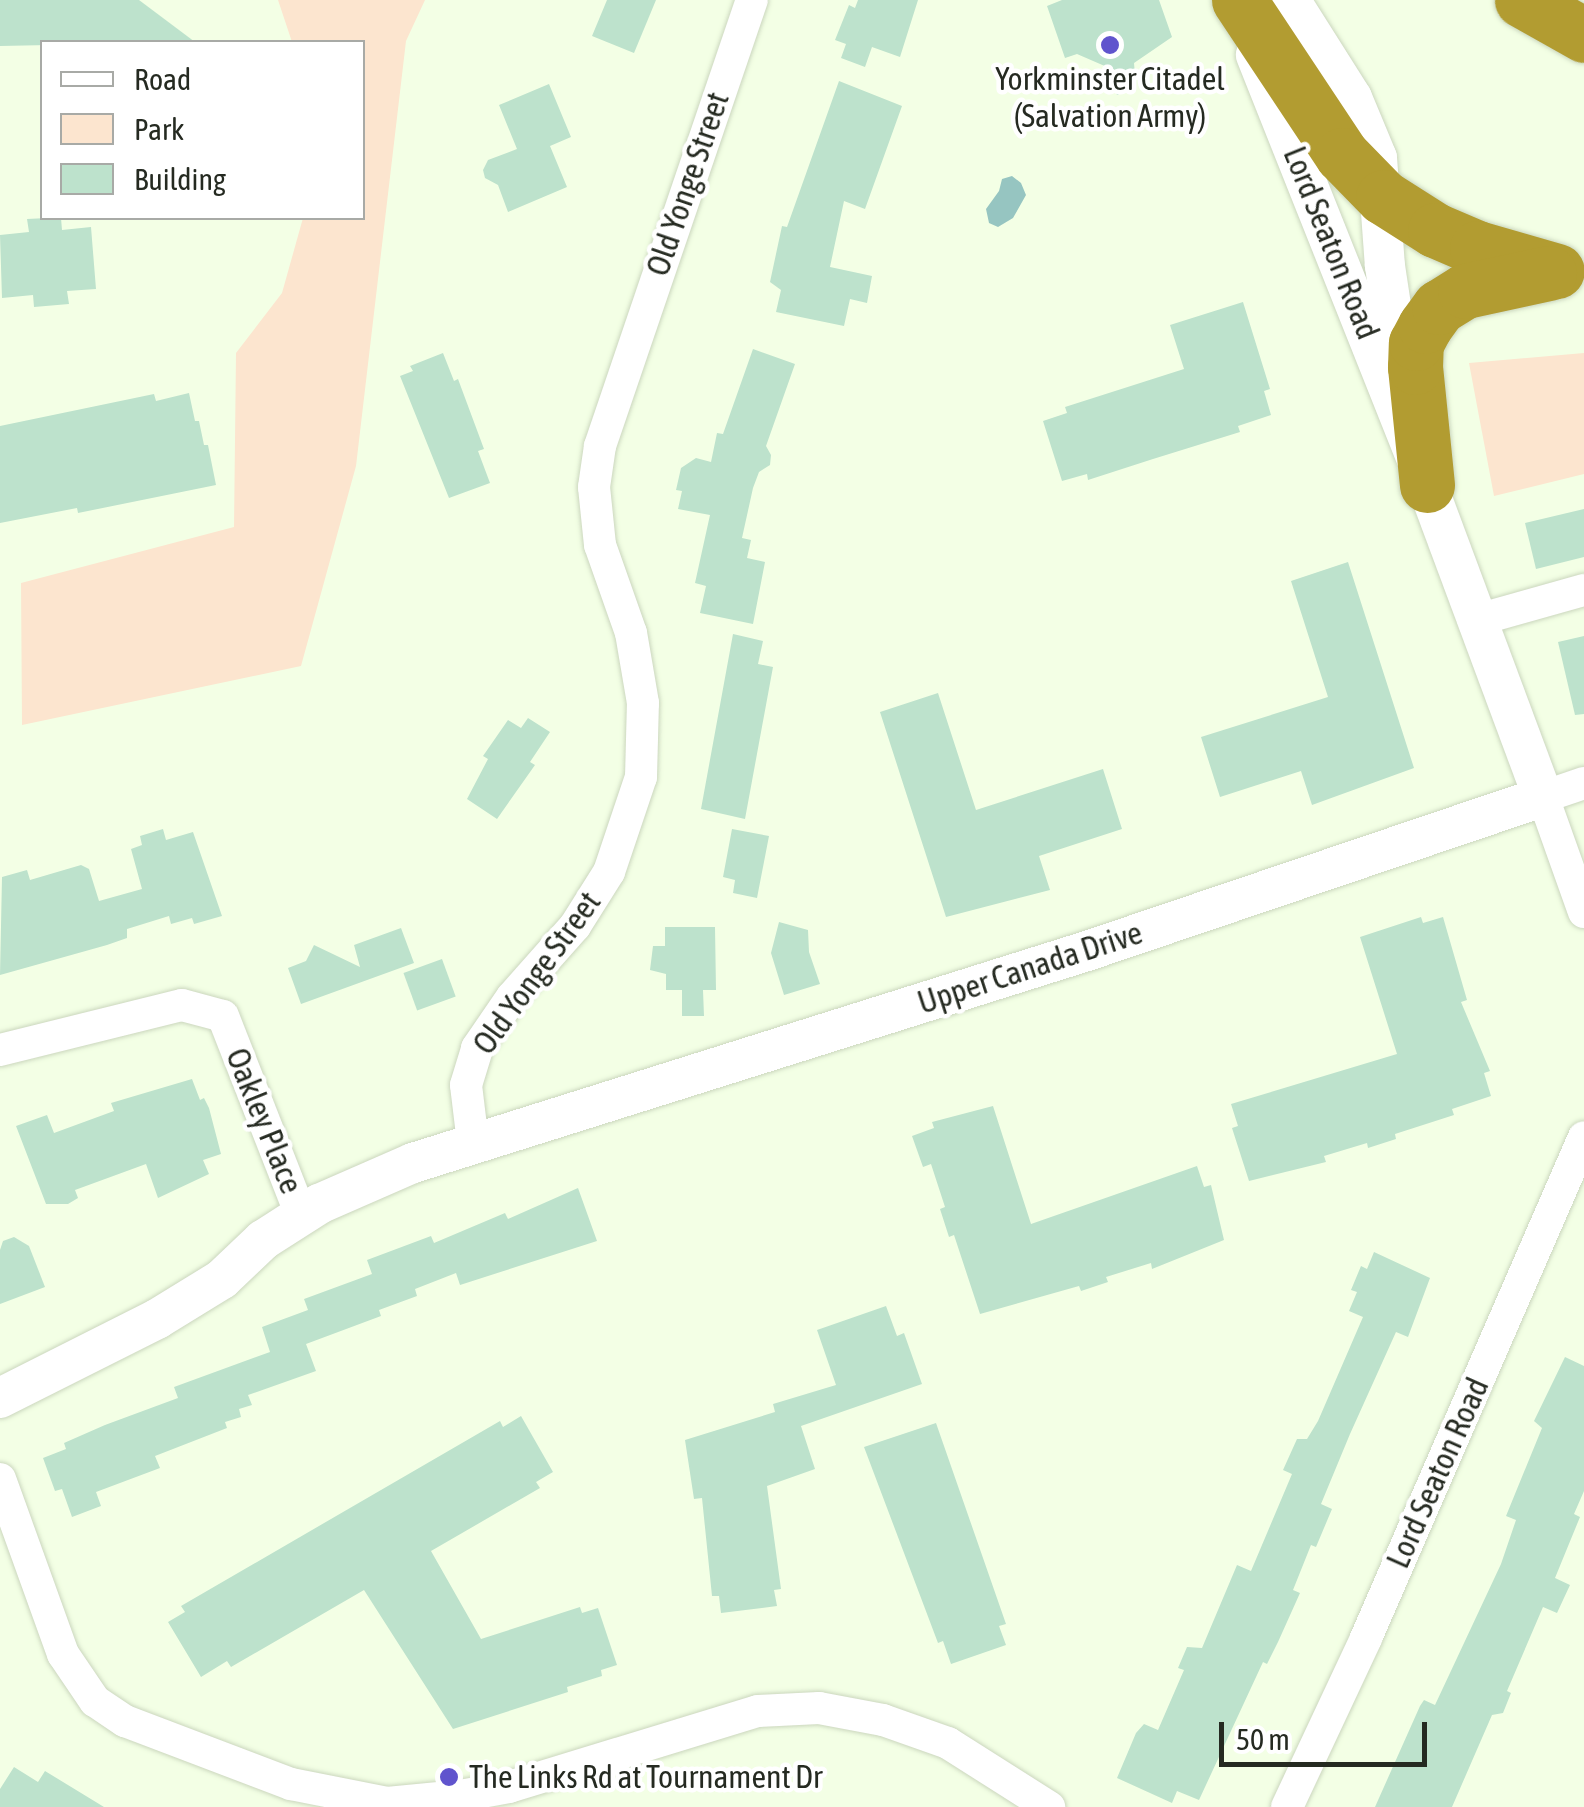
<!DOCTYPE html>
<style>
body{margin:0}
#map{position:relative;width:1584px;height:1807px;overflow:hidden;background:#f3ffe5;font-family:"Asap Condensed",sans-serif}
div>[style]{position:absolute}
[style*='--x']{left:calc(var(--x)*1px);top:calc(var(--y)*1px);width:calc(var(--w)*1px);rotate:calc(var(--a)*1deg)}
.green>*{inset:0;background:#fce5cf}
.water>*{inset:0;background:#96c5c1}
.building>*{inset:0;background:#bde2cc;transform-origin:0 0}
.roads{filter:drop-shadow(0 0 2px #cbd7be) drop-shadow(0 0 2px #cbd7be)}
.minor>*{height:32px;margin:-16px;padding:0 16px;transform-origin:16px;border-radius:16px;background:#fff}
.tertiary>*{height:40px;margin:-20px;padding:0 20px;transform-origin:20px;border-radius:20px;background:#fff}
.motorway>*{height:55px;margin:-27.5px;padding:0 27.5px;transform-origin:27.5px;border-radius:27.5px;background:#b29c31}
.dots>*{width:28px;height:28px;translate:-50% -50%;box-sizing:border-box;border:5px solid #fff;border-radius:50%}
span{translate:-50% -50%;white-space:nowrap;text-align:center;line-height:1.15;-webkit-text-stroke:9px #fff;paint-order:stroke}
.poi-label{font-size:32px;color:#252a21}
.left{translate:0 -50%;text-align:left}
.street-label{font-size:32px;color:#252a21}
.legend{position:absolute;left:40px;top:40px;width:325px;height:180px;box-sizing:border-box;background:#fff;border:2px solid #a8aaa6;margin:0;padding:12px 18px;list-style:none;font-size:30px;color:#252a21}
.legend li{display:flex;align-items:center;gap:20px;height:50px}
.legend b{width:50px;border:2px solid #a8aaa6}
.scale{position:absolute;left:1219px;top:1722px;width:208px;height:45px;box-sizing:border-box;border:5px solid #252a21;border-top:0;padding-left:12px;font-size:30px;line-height:35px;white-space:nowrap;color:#252a21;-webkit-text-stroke:8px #fff;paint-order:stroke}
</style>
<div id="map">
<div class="green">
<i style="clip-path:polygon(278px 0,425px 0,406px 41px,356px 466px,301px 666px,22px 725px,21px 583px,234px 527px,236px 353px,282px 293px,303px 218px,362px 218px,362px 42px,292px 42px)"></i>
<i style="clip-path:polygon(1584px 353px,1584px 474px,1494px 496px,1469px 363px)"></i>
</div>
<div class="water">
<i style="clip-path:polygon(1012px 176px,1021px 183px,1026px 195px,1013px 218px,998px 227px,989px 223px,986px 209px,999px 191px,1002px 179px)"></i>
</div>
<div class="building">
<i style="clip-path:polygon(0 0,139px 0,195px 42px,0 46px)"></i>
<i style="clip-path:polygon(607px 0,656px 0,634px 53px,592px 36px)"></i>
<i style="clip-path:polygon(858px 0,918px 0,900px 57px,872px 47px,865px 67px,841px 58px,846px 44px,835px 40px,849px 5px,855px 8px)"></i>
<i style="clip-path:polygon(1062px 0,1159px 0,1172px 37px,1134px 63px,1136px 87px,1117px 95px,1107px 67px,1077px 54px,1065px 58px,1047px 6px)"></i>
<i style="clip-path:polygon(839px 81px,902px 106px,865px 209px,844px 201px,830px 267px,872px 276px,867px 303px,850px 299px,844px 326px,776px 312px,781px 290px,770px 282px,782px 226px,787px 227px)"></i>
<i style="clip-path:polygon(549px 84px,571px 137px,550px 146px,567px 187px,508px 212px,498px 185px,485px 178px,483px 170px,488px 160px,517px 149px,499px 105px)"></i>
<i style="clip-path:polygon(47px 218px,61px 218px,62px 230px,91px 227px,96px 289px,67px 291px,69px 304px,34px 307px,33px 295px,2px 298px,0 235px,29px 232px,27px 219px)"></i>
<i style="clip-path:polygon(1243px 302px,1270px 389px,1264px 391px,1271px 415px,1238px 426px,1240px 432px,1153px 459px,1088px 480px,1087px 474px,1062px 481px,1043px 421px,1067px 413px,1065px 407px,1184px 369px,1170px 325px)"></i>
<i style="clip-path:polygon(753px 349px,795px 364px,766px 446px,771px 455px,770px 465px,759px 472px,753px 488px,742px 538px,751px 540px,747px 558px,765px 562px,753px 624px,700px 613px,706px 586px,695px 583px,710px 515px,678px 509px,682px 491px,676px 490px,681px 468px,696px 458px,711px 462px,717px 433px,723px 434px)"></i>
<i style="clip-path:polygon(443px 353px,454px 381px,458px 379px,484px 449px,478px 451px,490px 483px,449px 498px,400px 376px,413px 371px,410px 366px)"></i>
<i style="clip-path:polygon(189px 393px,195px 421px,199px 421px,204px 445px,208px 445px,216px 485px,78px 513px,77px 508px,0 523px,0 426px,154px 394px,156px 401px)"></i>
<i style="clip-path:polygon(1584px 509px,1584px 557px,1536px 569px,1525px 523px)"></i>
<i style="clip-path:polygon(1348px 562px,1414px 768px,1312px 805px,1301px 771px,1220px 797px,1201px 737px,1328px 697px,1291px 581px)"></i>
<i style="clip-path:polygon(733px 634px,763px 641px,758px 664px,773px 667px,745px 819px,701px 809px)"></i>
<i style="clip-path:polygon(1584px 636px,1584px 714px,1575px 715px,1558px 642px)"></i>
<i style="clip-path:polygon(938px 693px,976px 810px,1103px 769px,1122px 829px,1039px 856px,1050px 890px,946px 917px,880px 712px)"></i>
<i style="clip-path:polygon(528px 718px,550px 732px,530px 762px,535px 765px,497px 819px,467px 799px,488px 759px,483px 756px,508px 720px,521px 728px)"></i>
<i style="clip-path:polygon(163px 829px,166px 840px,193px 832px,222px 916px,194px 924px,192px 918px,171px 924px,169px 916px,127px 929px,127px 938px,107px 945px,0 975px,2px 877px,27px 870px,30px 880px,81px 865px,89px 869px,99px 901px,142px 889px,131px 849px,142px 845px,140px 836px)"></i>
<i style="clip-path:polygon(732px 829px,769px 836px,757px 898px,733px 893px,735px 880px,723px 877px)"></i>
<i style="clip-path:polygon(1421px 917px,1423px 923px,1443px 917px,1467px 1000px,1461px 1002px,1490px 1071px,1484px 1073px,1491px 1096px,1452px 1109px,1454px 1115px,1395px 1134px,1396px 1139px,1368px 1148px,1367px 1143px,1324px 1156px,1326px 1162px,1249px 1181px,1232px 1128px,1238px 1126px,1231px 1104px,1397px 1054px,1360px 937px)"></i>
<i style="clip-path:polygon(779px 922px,808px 930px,809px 952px,820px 984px,784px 995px,771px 953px)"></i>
<i style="clip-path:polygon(665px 927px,715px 927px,716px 990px,703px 990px,704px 1016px,682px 1016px,682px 990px,666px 990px,666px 974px,650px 970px,653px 946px,665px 946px)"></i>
<i style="clip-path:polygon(401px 928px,414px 963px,301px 1004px,288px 968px,306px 961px,314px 945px,360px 967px,354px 945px)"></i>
<i style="left:442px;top:959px;width:40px;height:41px;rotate:70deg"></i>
<i style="clip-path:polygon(192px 1079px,200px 1100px,204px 1098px,209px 1108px,221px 1154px,203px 1160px,209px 1174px,158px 1198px,146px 1164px,75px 1190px,78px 1198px,68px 1204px,46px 1204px,16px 1126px,47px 1115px,54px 1133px,114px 1111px,111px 1103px)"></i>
<i style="clip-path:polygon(993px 1106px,1031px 1224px,1197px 1166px,1204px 1187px,1211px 1185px,1224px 1240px,1152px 1269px,1151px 1263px,1106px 1277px,1108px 1282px,1081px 1291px,1079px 1286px,980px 1314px,954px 1235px,949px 1237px,940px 1209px,945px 1207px,931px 1164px,923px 1167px,912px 1136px,934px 1128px,932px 1122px)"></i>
<i style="clip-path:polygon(578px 1188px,597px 1241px,460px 1285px,456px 1273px,415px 1289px,417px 1296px,379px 1310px,381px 1316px,306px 1344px,316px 1371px,248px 1395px,252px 1405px,239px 1409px,241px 1417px,225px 1422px,227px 1428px,155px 1456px,160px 1468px,96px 1492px,101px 1506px,72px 1517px,62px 1489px,55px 1491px,43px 1458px,66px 1449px,64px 1443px,105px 1425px,178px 1398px,174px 1387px,270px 1352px,262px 1327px,308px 1310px,304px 1299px,372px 1274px,367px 1260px,431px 1236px,434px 1243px,505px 1213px,508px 1219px)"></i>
<i style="clip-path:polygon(14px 1237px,29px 1246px,45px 1287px,0 1304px,0 1250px,3px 1241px)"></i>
<i style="clip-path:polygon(1374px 1252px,1430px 1278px,1408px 1337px,1396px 1332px,1350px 1434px,1321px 1504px,1332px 1509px,1316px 1547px,1311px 1545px,1293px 1590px,1300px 1593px,1278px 1642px,1267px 1664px,1263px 1662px,1199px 1800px,1177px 1791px,1172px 1803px,1117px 1778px,1136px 1733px,1144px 1724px,1158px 1730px,1184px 1670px,1178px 1668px,1187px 1647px,1202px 1648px,1237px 1565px,1251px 1571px,1292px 1474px,1283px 1470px,1297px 1439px,1307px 1439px,1318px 1421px,1363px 1317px,1349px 1311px,1357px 1292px,1351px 1290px,1361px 1266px,1367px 1269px)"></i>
<i style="clip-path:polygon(886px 1306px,897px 1336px,904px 1333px,922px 1384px,801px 1426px,815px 1469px,767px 1486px,781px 1589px,774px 1590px,777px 1606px,721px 1613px,719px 1596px,712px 1596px,702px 1498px,694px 1499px,685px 1440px,775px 1412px,773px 1404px,836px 1385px,817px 1330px)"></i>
<i style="clip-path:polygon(1565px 1357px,1584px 1366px,1584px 1491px,1574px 1514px,1580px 1517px,1555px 1578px,1570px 1585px,1557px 1613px,1543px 1607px,1507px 1691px,1511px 1693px,1503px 1713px,1492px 1715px,1452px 1807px,1375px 1807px,1420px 1706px,1424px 1700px,1435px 1705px,1501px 1564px,1516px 1520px,1506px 1516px,1542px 1428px,1534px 1421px)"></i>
<i style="clip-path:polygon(521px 1416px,553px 1472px,536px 1482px,540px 1488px,431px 1551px,481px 1639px,580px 1607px,582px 1613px,598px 1608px,617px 1665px,601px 1670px,602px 1676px,567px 1687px,568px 1692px,453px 1729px,364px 1590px,231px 1667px,227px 1661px,201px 1677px,168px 1622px,185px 1612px,181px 1606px,500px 1421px,503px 1427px)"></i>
<i style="clip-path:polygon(936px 1423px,1006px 1624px,999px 1626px,1006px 1645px,951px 1664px,943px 1641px,938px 1643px,864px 1447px)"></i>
<i style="clip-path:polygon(14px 1767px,38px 1782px,45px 1771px,104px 1807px,0 1807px,0 1789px)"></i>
</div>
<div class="roads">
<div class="minor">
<i style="--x:1477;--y:620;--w:111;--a:-15.7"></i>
<i style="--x:1584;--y:783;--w:43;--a:161.1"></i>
<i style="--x:1543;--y:797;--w:122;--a:70.4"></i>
<i style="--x:0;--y:1050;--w:187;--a:-13.9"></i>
<i style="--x:182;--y:1005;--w:42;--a:15"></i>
<i style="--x:223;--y:1016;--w:214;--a:68.6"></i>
<i style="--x:473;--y:1143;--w:58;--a:-96.9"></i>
<i style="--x:466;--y:1085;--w:39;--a:-73"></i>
<i style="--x:477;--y:1048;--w:62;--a:-55.5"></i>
<i style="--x:512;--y:997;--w:95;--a:-48.4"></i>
<i style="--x:575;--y:926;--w:64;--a:-57.8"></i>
<i style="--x:609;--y:872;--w:100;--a:-71.4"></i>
<i style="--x:641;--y:777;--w:74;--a:-88.5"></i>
<i style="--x:643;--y:703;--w:71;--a:-99.7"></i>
<i style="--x:631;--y:633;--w:93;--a:-109.4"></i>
<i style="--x:600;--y:545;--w:58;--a:-95.9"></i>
<i style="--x:594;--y:487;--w:41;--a:-81.7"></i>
<i style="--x:600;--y:446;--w:471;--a:-71.2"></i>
<i style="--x:0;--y:1479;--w:186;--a:70.2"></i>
<i style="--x:63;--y:1654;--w:57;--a:55.8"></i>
<i style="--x:95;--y:1701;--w:36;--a:34"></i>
<i style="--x:125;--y:1721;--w:178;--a:20.8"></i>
<i style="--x:291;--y:1784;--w:98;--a:11.2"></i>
<i style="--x:387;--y:1803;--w:73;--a:-5.5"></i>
<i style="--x:460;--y:1796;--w:50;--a:-10.4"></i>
<i style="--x:509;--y:1787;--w:260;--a:-17"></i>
<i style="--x:758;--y:1711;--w:61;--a:-2.8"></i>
<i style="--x:819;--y:1708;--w:65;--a:10.6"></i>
<i style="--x:883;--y:1720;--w:69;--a:19.5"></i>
<i style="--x:948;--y:1743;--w:120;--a:32.4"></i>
<i style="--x:1287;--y:1807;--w:187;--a:-64.9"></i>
<i style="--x:1366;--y:1638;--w:546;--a:-66.48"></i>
</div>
<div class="tertiary">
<i style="--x:1290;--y:0;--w:116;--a:57.7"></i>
<i style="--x:1352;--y:98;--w:65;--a:67.4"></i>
<i style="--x:1377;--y:158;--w:108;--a:85.8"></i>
<i style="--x:1385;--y:266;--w:114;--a:81.4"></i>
<i style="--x:0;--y:1398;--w:176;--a:-26.7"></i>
<i style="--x:157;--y:1319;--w:76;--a:-31.6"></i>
<i style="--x:222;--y:1279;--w:57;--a:-43.6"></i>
<i style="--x:263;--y:1240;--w:67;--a:-32.7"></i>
<i style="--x:319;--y:1204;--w:103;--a:-23.6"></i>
<i style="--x:413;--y:1163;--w:710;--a:-17.46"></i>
<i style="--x:1090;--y:950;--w:478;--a:-18.7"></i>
<i style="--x:1543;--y:797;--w:333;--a:-110.4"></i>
<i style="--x:1427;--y:485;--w:463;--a:-111.7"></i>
</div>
<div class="motorway">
<i style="--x:1239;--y:0;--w:186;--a:56.4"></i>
<i style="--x:1342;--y:155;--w:59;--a:45.7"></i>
<i style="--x:1383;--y:197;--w:62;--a:32.4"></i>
<i style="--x:1435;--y:230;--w:46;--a:23.2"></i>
<i style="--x:1477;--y:248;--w:83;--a:16"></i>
<i style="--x:1522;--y:0;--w:71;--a:29.4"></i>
<i style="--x:1427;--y:485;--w:119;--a:-95.8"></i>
<i style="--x:1415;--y:367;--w:24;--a:-88"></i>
<i style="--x:1416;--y:343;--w:19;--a:-62"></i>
<i style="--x:1425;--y:326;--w:24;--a:-54"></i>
<i style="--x:1439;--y:307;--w:31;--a:-32"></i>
<i style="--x:1465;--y:291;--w:86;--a:-12.1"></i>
</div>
</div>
<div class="dots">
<i style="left:1110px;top:45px;background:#6054cd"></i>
<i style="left:449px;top:1777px;background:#6054cd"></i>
</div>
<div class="poi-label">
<span style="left:1110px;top:98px">Yorkminster Citadel<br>(Salvation Army)</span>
<span class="left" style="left:469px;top:1777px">The Links Rd at Tournament Dr</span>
</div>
<div class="street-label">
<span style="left:688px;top:184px;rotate:-71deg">Old Yonge Street</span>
<span style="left:1331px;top:243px;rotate:68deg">Lord Seaton Road</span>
<span style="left:1030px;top:968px;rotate:-18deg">Upper Canada Drive</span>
<span style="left:537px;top:973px;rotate:-54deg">Old Yonge Street</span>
<span style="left:264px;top:1121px;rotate:68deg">Oakley Place</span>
<span style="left:1438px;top:1473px;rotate:-66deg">Lord Seaton Road</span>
</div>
<ul class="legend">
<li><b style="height:12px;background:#fff"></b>Road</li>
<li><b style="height:28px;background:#fce5cf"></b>Park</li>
<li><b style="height:28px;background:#bde2cc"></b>Building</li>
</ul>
<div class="scale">50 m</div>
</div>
